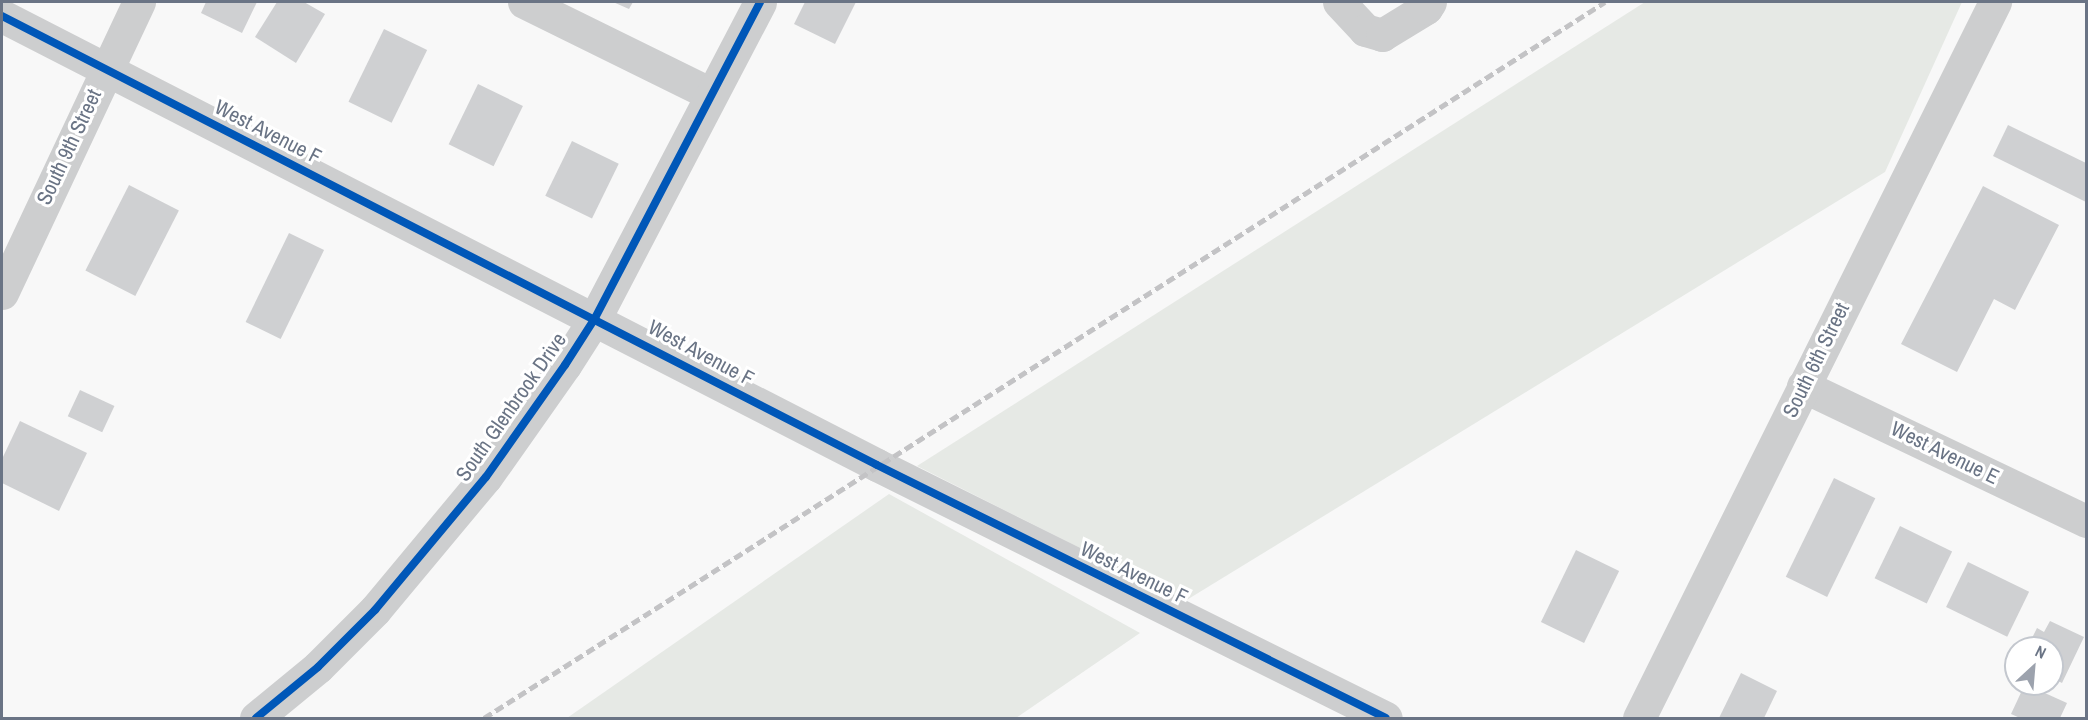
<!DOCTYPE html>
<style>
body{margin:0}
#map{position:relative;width:2088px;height:720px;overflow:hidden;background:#f8f8f8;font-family:"Archivo Narrow",sans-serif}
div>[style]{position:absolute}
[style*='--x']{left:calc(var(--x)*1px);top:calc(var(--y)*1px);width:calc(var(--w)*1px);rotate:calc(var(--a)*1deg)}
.green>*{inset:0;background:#e6e9e5}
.building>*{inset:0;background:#cfd0d2;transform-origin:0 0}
.minor>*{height:33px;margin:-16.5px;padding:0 16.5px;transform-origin:16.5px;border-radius:16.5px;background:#cdcecf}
.rail>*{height:4.5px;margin-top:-2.25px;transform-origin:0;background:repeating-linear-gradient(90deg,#c3c3c5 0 9px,transparent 0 13.5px)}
.cycleway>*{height:8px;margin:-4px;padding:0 4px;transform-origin:4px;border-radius:4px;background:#0057b8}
span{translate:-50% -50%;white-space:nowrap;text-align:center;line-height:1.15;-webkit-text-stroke:6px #fff;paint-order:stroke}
.street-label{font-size:21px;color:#6a7485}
.frame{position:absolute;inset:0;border:3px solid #6a7485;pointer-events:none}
.north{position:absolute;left:2004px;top:636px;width:60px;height:60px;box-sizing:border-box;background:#fff;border:2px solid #c3c7ce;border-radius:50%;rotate:26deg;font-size:16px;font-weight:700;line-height:24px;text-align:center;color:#6a7485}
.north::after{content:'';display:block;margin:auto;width:21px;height:27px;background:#9ca2ad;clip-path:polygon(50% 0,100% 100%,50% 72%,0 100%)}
</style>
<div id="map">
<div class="green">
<i style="clip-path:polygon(1645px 2px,1962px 2px,1885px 172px,1185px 601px,917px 466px)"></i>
<i style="clip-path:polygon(889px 494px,1140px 633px,1016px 718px,567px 718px)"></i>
</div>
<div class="building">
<i style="clip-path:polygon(206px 2px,257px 2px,242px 33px,201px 13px)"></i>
<i style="clip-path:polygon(277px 2px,304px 2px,325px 14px,296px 63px,255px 37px)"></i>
<i style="clip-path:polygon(613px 2px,633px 2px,629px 9px)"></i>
<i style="clip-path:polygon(805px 2px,856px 2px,835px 44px,794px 24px)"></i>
<i style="left:384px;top:29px;width:48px;height:81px;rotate:26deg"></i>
<i style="left:478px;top:84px;width:50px;height:67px;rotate:26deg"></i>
<i style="clip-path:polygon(2008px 125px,2086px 163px,2086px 202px,1993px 156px)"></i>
<i style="left:572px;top:141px;width:52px;height:61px;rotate:26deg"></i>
<i style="left:129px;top:185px;width:56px;height:96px;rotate:27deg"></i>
<i style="clip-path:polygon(1983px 186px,2059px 225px,2015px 310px,1994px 299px,1957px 372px,1901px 344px)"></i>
<i style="left:289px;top:233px;width:39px;height:99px;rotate:26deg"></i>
<i style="left:80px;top:390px;width:38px;height:29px;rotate:25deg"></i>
<i style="clip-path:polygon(20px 421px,87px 453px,59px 511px,2px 483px,2px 459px)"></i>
<i style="left:1834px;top:478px;width:46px;height:110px;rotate:26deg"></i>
<i style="left:1900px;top:526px;width:58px;height:58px;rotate:26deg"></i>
<i style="left:1576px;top:550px;width:48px;height:80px;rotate:26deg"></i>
<i style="left:1968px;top:562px;width:68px;height:50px;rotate:26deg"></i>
<i style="clip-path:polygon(2050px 621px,2084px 637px,2062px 683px,2052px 678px,2052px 648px,2027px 648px,2037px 628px,2044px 632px)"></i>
<i style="clip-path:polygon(1741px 673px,1777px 691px,1764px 718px,1719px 718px)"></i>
<i style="clip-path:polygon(2025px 684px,2067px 703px,2060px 718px,2020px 718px,2011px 714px)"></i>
</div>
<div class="minor">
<i style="--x:524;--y:2;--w:208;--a:26.2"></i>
<i style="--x:1339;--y:2;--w:38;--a:47"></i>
<i style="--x:1365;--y:30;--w:18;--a:16"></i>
<i style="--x:1382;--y:35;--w:52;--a:-31.5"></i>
<i style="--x:1426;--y:8;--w:7;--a:-56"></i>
<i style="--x:2;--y:16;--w:983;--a:27.16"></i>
<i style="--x:877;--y:465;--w:568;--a:26.43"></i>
<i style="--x:2;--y:293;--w:322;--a:-64.8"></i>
<i style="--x:1803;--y:386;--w:314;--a:25.5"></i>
<i style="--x:256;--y:718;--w:80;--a:-39.4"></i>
<i style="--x:318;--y:667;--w:81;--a:-45"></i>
<i style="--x:375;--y:610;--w:173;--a:-50.2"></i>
<i style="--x:486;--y:477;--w:137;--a:-54.8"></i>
<i style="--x:565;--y:365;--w:56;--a:-57.4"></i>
<i style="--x:595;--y:318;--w:356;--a:-62.4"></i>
<i style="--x:1639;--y:718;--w:800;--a:-63.56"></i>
</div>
<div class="rail">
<i style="--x:484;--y:718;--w:1330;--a:-32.57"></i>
</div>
<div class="cycleway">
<i style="--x:2;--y:16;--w:983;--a:27.16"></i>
<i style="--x:877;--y:465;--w:568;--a:26.43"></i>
<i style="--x:256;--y:718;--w:80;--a:-39.4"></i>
<i style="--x:318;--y:667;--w:81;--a:-45"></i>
<i style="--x:375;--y:610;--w:173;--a:-50.2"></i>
<i style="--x:486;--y:477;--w:137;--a:-54.8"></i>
<i style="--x:565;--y:365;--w:56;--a:-57.4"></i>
<i style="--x:595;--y:318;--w:356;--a:-62.4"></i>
</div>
<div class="street-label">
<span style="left:268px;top:132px;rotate:27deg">West Avenue F</span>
<span style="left:69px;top:147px;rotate:-65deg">South 9th Street</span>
<span style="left:701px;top:353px;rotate:28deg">West Avenue F</span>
<span style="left:1816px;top:360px;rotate:-64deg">South 6th Street</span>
<span style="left:511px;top:407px;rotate:-55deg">South Glenbrook Drive</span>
<span style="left:1945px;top:453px;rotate:26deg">West Avenue E</span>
<span style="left:1134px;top:573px;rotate:26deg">West Avenue F</span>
</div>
<div class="frame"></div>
<div class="north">N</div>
</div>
